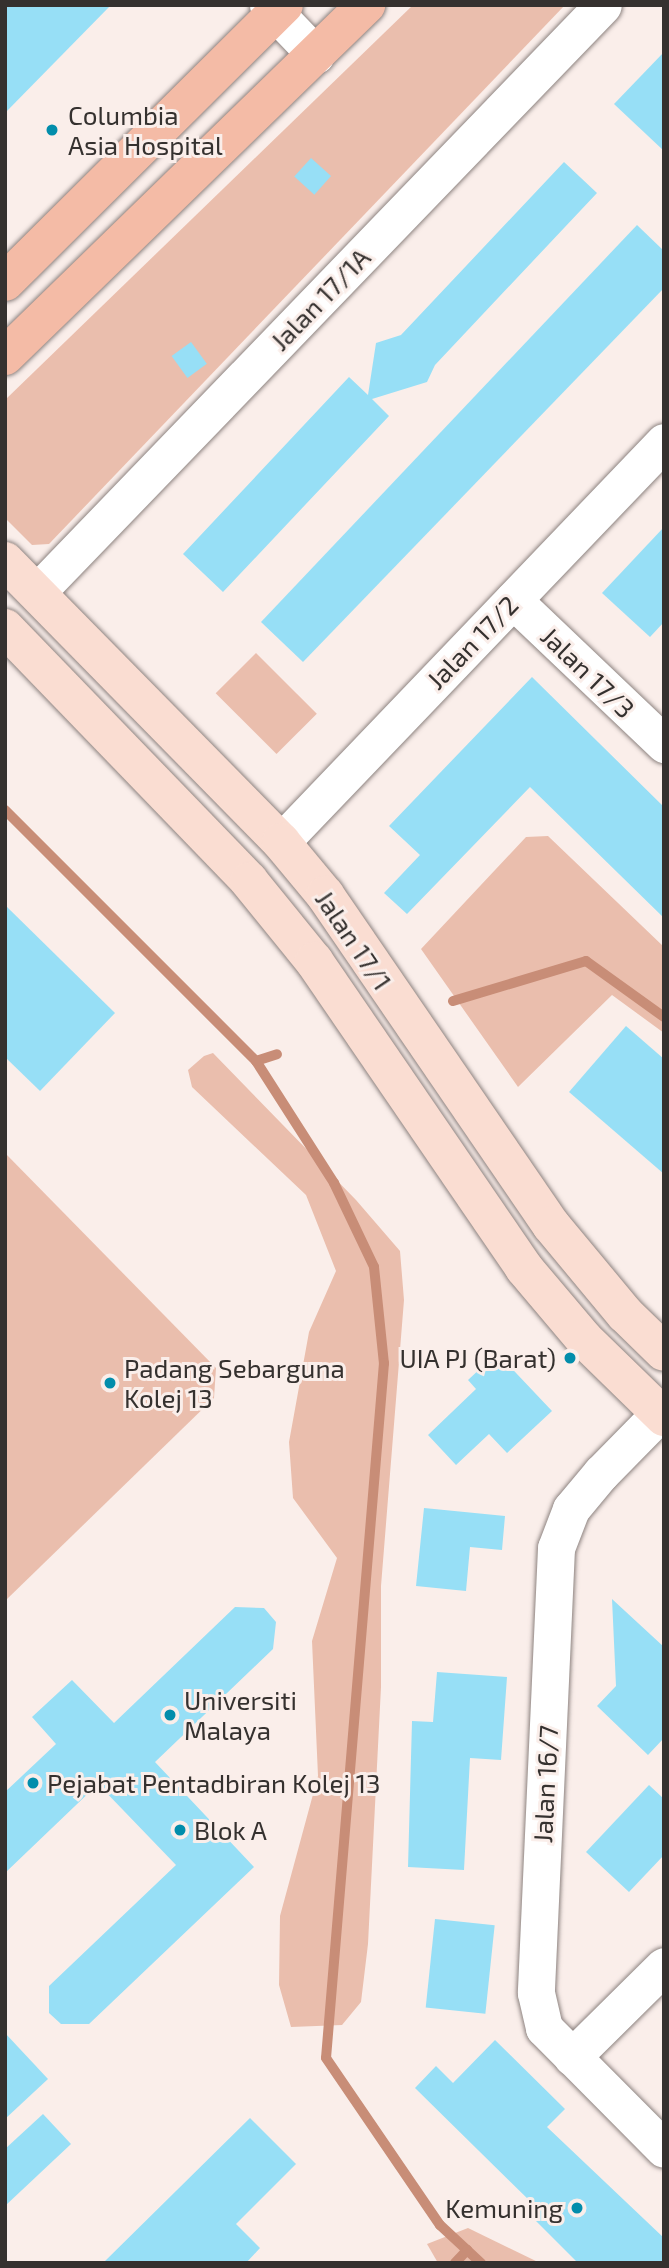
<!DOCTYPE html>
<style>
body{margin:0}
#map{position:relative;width:669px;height:2268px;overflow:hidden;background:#faeeea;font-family:"Exo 2",sans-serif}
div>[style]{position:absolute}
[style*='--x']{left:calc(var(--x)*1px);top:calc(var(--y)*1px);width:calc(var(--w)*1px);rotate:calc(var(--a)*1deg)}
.green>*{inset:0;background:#eabead;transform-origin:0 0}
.stream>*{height:10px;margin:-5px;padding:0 5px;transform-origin:5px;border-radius:5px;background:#c88d77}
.building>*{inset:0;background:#97dff6;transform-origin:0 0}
.roads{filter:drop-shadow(0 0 2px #8d8380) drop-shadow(0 0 2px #8d8380)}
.street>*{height:37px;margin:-18.5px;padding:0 18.5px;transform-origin:18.5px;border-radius:18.5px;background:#fff}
.secondary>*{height:38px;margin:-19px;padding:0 19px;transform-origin:19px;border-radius:19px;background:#faddd2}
.primary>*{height:38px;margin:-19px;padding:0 19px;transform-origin:19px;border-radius:19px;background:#f4bba6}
.dots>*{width:19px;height:19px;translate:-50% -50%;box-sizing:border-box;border:4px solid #faeeea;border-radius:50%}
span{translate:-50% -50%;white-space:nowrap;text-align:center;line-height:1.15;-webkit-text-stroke:6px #faeeea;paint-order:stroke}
.poi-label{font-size:26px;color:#35312f}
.left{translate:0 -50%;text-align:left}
.right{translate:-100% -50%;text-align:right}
.street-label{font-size:26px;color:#35312f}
.frame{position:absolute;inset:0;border:7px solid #35312f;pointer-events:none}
</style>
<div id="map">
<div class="green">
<i style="clip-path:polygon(413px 5px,565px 5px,49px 544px,32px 545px,5px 518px,5px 400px)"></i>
<i style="left:256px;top:653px;width:86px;height:57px;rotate:45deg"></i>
<i style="clip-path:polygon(548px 836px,664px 947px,664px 1033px,612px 995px,518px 1087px,421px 949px,526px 837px)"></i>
<i style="clip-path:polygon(213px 1053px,356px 1200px,400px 1251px,404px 1300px,381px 1586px,381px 1687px,368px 1944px,361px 2002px,342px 2025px,291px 2027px,279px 1985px,280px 1916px,318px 1776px,312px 1641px,337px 1558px,293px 1498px,289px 1442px,309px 1332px,336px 1271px,306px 1195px,192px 1087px,188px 1070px,204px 1056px)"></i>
<i style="clip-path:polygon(5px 1153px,216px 1368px,214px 1398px,5px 1601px)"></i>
<i style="clip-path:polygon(468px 2228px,540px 2263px,438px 2263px,427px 2244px)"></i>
</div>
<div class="stream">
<i style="--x:5;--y:810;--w:355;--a:45"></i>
<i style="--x:256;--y:1061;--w:145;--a:57.4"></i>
<i style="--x:334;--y:1183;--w:93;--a:64.5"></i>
<i style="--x:374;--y:1267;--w:97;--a:84.1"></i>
<i style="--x:384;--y:1363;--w:697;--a:94.77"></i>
<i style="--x:326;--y:2058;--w:202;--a:55.7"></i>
<i style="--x:440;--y:2225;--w:56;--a:42.8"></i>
<i style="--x:453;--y:1001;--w:139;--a:-16.7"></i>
<i style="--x:586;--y:961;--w:96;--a:35.7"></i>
<i style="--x:256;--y:1061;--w:22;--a:-18"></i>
<i style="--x:455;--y:2263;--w:18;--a:-47"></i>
</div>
<div class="building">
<i style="clip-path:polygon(5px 5px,111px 5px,5px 113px)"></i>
<i style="clip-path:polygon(664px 52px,664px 151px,614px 104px)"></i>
<i style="left:311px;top:158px;width:27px;height:25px;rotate:42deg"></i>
<i style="clip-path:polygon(564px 162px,597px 193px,435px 365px,427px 382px,372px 399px,389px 416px,223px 592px,183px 554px,349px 377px,368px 395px,376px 343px,401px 335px)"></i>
<i style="clip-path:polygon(637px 225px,664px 251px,664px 288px,303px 662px,261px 622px)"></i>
<i style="left:191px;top:342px;width:27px;height:24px;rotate:54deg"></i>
<i style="clip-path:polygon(664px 527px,664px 622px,650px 637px,602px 593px)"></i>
<i style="clip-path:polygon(532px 677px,664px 807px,664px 918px,530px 787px,407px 914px,384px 893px,420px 855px,389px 826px)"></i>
<i style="clip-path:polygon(5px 905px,115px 1013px,40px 1091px,5px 1057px)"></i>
<i style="clip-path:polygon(626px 1026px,664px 1059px,664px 1174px,569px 1092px)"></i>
<i style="clip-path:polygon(497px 1353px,552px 1411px,507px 1453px,489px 1434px,456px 1465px,428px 1435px,476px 1389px,468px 1380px)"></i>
<i style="clip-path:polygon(424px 1508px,505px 1516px,502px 1550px,470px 1547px,466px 1591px,416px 1586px)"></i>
<i style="clip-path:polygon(612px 1599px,664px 1647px,664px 1738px,648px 1755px,597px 1706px,616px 1686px)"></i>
<i style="clip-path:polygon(235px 1607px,264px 1608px,276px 1622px,273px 1649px,155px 1762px,254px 1867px,89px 2024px,61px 2024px,49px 2013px,49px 1986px,176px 1865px,98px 1784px,5px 1873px,5px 1792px,56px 1744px,32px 1717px,72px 1680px,114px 1723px)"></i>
<i style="clip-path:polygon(437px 1672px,507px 1677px,501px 1760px,470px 1758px,464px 1870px,408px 1867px,412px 1721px,433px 1722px)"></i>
<i style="clip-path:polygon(649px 1785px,664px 1799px,664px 1855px,629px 1892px,586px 1852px)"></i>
<i style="left:435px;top:1919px;width:60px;height:89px;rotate:6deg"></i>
<i style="clip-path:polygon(5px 2033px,48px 2079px,5px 2119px)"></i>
<i style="clip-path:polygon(495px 2040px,565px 2109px,547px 2127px,664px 2238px,664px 2263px,578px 2263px,526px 2211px,533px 2204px,415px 2088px,436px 2066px,453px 2083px)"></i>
<i style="clip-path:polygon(43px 2114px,71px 2144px,5px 2206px,5px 2149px)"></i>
<i style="clip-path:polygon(250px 2118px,296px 2164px,236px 2224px,260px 2248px,246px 2263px,103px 2263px)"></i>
</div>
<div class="roads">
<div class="street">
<i style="--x:268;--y:5;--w:69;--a:46.2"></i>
<i style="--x:37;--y:592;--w:815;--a:-46.04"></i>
<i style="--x:513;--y:600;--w:209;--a:43.6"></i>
<i style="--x:281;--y:842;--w:554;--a:-46.24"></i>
<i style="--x:664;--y:1409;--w:90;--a:134.5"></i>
<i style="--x:601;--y:1473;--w:47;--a:129.8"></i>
<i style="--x:571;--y:1509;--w:42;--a:111"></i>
<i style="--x:556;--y:1548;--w:445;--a:92.6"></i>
<i style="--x:536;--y:1993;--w:36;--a:77"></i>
<i style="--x:544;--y:2028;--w:170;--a:45.2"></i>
<i style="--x:572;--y:2057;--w:129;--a:-44.7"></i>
</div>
<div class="secondary">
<i style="--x:5;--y:561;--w:394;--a:45.5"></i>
<i style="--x:281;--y:842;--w:69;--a:50.3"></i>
<i style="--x:325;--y:895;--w:400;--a:55.6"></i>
<i style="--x:551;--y:1225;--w:116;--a:50.3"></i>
<i style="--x:625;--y:1314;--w:54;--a:44.3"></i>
<i style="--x:5;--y:628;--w:351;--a:46"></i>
<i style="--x:249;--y:881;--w:103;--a:50.9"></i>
<i style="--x:314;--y:961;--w:372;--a:55.6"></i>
<i style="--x:524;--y:1268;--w:93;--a:49.8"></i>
<i style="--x:584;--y:1339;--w:112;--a:44.3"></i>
</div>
<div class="primary">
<i style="--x:5;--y:282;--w:393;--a:-44.8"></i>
<i style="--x:5;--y:356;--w:504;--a:-44.2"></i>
</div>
</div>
<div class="dots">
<i style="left:52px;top:130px;background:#028dab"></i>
<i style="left:570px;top:1358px;background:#028dab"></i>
<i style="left:110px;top:1383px;background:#028dab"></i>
<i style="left:170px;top:1715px;background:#028dab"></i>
<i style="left:33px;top:1783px;background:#028dab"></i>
<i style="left:180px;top:1830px;background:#028dab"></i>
<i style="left:577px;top:2208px;background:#028dab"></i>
</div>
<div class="poi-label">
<span class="left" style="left:68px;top:130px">Columbia<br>Asia Hospital</span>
<span class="right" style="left:556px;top:1358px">UIA PJ (Barat)</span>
<span class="left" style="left:124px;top:1383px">Padang Sebarguna<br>Kolej 13</span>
<span class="left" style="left:184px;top:1715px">Universiti<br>Malaya</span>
<span class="left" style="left:47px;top:1783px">Pejabat Pentadbiran Kolej 13</span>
<span class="left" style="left:194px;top:1830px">Blok A</span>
<span class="right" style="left:563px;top:2208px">Kemuning</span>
</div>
<div class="street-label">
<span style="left:320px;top:299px;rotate:-46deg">Jalan 17/1A</span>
<span style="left:472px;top:642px;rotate:-46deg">Jalan 17/2</span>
<span style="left:588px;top:672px;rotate:44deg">Jalan 17/3</span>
<span style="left:354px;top:940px;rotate:56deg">Jalan 17/1</span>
<span style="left:545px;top:1784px;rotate:-87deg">Jalan 16/7</span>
</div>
<div class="frame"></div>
</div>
